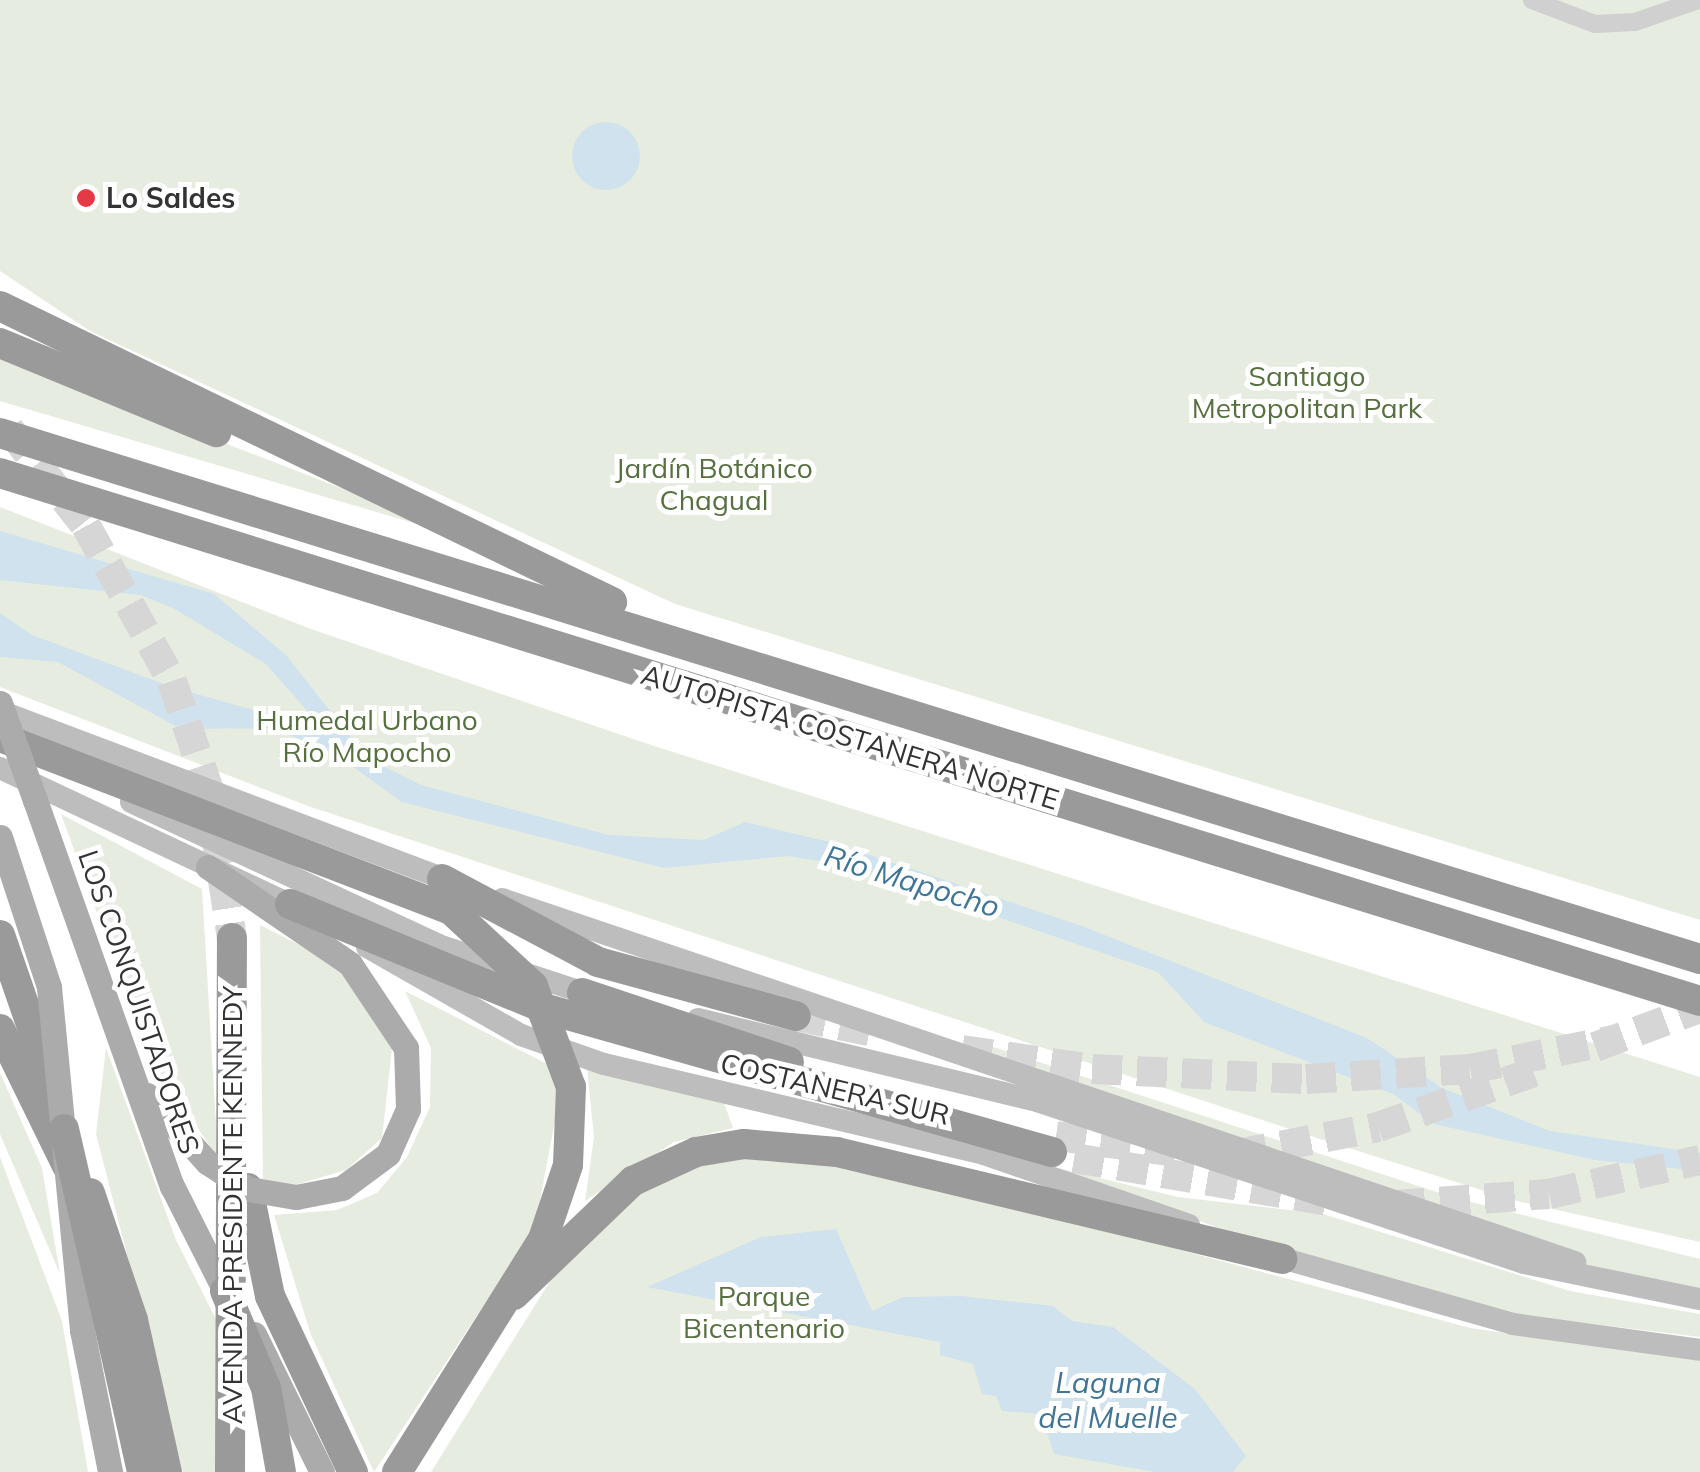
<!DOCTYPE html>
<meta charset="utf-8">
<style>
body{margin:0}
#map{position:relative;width:1700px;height:1472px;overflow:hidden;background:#fff;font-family:Mulish,sans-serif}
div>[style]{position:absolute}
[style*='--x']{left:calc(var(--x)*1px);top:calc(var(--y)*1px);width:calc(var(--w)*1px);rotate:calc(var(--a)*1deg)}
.green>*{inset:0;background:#e6ecdf}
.water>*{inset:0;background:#cfe2ee}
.round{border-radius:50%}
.highway-tunnel>*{height:30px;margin-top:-15px;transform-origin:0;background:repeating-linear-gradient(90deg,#d6d6d6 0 30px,transparent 0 45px)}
.street>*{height:18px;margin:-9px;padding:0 9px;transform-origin:9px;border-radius:9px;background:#d0d0d0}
.secondary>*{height:22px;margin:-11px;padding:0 11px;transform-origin:11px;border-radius:11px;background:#bdbdbd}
.primary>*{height:25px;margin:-12.5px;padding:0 12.5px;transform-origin:12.5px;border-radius:12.5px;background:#ababab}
.highway>*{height:30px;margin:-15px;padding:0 15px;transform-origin:15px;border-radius:15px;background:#9a9a9a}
.primary-bridge>*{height:25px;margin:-12.5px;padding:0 12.5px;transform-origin:12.5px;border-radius:12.5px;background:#ababab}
.highway-bridge>*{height:30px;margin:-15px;padding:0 15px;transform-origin:15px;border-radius:15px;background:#9a9a9a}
.dots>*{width:28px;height:28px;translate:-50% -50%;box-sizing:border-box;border:5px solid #fff;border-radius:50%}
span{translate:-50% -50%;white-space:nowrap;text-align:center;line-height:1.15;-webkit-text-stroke:10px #fff;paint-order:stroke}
.poi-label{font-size:28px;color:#333;font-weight:700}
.left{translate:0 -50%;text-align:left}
.park-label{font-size:28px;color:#56703f}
.street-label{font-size:28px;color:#333}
.water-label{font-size:30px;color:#3f7597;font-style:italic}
</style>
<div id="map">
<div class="green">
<i style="clip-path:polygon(0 0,1700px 0,1700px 920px,675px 604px,90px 331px,0 271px)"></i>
<i style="clip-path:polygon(0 356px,346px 490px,424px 526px,0 401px)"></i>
<i style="clip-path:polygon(0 507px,311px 629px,651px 745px,1700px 1077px,1700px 1242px,1513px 1200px,1317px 1138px,308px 806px,0 687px)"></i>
<i style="clip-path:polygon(61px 814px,202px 889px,218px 1158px,150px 1058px)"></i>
<i style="clip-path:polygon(260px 925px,328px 959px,368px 997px,392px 1048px,382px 1138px,346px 1170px,295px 1185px,263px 1183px)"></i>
<i style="clip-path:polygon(405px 991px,553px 1067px,560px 1094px,535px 1227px,374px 1472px,311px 1335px,274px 1215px,337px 1210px,377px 1193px,407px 1157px,430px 1107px,431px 1048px)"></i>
<i style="clip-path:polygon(978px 1042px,1455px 1198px,1700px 1259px,1700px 1293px,1591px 1273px,990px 1066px)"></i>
<i style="clip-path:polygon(106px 1048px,176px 1240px,221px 1329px,223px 1472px,183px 1472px,96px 1134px)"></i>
<i style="clip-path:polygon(587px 1067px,723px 1100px,733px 1128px,674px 1142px,585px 1201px,594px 1137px)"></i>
<i style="clip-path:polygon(0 1073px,42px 1168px,60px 1274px,0 1134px)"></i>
<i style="clip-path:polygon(734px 1153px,891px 1172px,1470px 1328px,1700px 1360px,1700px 1472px,431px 1472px,562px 1262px,660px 1175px)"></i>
<i style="clip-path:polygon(0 1157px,62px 1321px,88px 1472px,0 1472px)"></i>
<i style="clip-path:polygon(1058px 1168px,1178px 1197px,1323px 1214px,1570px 1291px,1700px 1314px,1700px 1337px,1503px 1313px,1283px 1252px)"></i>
</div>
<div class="water">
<i class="round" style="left:572px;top:122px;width:68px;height:68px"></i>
<i style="clip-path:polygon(0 531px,214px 594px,286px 655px,367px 758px,421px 785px,609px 835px,704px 840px,745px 822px,834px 843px,1079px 925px,1367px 1038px,1442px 1088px,1550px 1131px,1700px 1153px,1700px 1171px,1595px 1160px,1434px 1124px,1393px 1094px,1204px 1022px,1158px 972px,846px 865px,787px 856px,664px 868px,402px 802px,328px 749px,269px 728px,181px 729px,58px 662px,0 657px,0 613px,32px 635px,172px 687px,324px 730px,266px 664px,173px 608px,140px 595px,0 580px)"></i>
<i style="clip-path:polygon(836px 1229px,872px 1311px,903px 1297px,961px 1296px,1053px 1306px,1072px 1321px,1113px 1327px,1195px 1389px,1246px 1456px,1233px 1472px,1155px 1472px,1054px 1454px,1041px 1414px,1002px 1411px,996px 1396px,982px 1394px,973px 1364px,940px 1355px,940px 1342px,647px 1287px,761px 1237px)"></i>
</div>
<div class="highway-tunnel">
<i style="--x:9;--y:429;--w:124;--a:51.6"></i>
<i style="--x:86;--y:526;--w:177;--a:61"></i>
<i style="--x:172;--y:681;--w:115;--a:71.3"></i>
<i style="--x:209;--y:790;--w:150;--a:81.2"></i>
<i style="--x:796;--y:1016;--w:89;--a:11.7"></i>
<i style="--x:1595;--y:1047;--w:112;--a:-20.4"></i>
<i style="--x:962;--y:1050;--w:131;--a:8.3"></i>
<i style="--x:1092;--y:1069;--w:214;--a:2.7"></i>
<i style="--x:1306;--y:1079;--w:164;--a:-3.5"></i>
<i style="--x:1470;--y:1069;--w:147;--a:-11.4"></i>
<i style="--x:1056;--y:1136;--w:136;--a:7.6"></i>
<i style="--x:1237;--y:1154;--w:144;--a:-10.8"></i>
<i style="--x:1378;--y:1127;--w:165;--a:-19.4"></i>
<i style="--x:1074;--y:1158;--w:269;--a:9.6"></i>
<i style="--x:1395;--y:1205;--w:154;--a:-4.1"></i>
<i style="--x:1549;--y:1194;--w:155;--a:-12.7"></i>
</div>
<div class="street">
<i style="--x:1532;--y:0;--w:67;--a:20.9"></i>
<i style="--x:1595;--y:24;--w:40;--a:-2.9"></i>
<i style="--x:1635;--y:22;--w:67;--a:-19.2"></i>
</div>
<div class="secondary">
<i style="--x:0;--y:711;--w:489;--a:20.7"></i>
<i style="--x:0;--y:768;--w:336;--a:25.2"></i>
<i style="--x:131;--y:802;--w:345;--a:24.9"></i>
<i style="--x:444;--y:947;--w:158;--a:18.1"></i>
<i style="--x:502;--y:899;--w:1133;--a:18.69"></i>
<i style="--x:367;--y:947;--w:177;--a:29.7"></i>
<i style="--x:521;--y:1035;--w:88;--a:19.3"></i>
<i style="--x:604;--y:1064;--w:391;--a:13.3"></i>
<i style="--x:984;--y:1154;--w:217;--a:19.1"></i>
<i style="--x:698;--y:1019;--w:352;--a:13.6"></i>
<i style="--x:1040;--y:1102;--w:510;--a:18.4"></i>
<i style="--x:1524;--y:1263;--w:180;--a:11.6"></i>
<i style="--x:1271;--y:1255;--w:252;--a:15.9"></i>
<i style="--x:1513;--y:1324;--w:189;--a:7.9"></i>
</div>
<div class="primary">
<i style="--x:35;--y:800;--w:410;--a:70.5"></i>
<i style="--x:172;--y:1186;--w:118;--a:63.2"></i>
<i style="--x:0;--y:837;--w:158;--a:71.9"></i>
<i style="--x:208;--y:867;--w:172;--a:34.3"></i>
<i style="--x:350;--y:964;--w:101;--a:56.3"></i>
<i style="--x:406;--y:1048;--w:61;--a:88.1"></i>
<i style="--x:408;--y:1109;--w:49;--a:114"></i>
<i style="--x:388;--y:1154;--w:57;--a:143.5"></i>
<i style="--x:342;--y:1188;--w:47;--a:168.9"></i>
<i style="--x:147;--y:1095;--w:90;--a:48.2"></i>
<i style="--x:82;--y:1330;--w:145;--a:78.8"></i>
</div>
<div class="highway">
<i style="--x:0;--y:306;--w:680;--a:25.81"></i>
<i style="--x:0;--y:343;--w:234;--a:22.4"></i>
<i style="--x:0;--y:433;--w:1780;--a:17.19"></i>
<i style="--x:0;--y:473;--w:1780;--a:17.25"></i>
<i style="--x:0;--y:737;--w:483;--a:21"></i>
<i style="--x:442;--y:879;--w:177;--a:28"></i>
<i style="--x:598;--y:962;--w:205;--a:15.3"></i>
<i style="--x:290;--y:904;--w:274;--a:22.3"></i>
<i style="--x:543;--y:1008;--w:529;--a:15.8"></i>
<i style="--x:0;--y:935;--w:171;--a:70.9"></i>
<i style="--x:582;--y:993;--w:218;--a:18.4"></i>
<i style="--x:0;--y:1029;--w:153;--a:63.9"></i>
<i style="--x:248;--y:1188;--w:110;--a:78.5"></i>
<i style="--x:270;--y:1296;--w:195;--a:64.8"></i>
<i style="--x:90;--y:1193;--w:134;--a:71.3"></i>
<i style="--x:133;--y:1320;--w:156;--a:77.4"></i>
<i style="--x:514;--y:1295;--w:165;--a:-43.8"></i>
<i style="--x:633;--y:1181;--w:69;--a:-24.7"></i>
<i style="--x:696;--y:1152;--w:49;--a:-9.5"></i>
<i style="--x:744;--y:1144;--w:93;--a:4.9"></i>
<i style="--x:837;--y:1152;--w:458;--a:13.5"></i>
<i style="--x:109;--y:1324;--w:152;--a:77.4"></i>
<i style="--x:230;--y:1472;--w:534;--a:-89.79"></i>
<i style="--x:397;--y:1472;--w:275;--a:-57.9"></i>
<i style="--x:543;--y:1239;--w:78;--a:-71.3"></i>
<i style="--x:568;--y:1165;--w:78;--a:-87.8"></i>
</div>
<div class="primary-bridge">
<i style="--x:0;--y:703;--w:103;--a:70.2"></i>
<i style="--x:49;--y:987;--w:345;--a:84.5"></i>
<i style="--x:207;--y:1162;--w:49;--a:33.4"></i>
<i style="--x:248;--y:1189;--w:49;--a:9.5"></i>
<i style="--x:254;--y:1334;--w:154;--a:63.8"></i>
</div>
<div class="highway-bridge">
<i style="--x:451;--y:910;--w:112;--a:42.8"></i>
<i style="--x:533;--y:986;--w:108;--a:69.4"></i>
<i style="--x:64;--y:1129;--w:200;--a:77"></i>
<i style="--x:225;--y:1291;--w:105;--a:67.1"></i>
<i style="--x:266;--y:1388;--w:85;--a:79.9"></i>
</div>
<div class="dots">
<i style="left:86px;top:198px;background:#e63946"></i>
</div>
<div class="poi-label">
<span class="left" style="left:106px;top:198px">Lo Saldes</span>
</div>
<div class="park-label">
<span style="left:1307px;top:392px">Santiago<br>Metropolitan Park</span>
<span style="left:714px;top:484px">Jardín Botánico<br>Chagual</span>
<span style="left:367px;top:736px">Humedal Urbano<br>Río Mapocho</span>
<span style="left:764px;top:1312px">Parque<br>Bicentenario</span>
</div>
<div class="street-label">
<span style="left:850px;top:737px;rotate:17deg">AUTOPISTA COSTANERA NORTE</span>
<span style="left:139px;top:1002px;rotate:71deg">LOS CONQUISTADORES</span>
<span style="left:835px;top:1089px;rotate:13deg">COSTANERA SUR</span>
<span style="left:232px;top:1205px;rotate:-90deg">AVENIDA PRESIDENTE KENNEDY</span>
</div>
<div class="water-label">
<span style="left:912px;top:881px;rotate:17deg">Río Mapocho</span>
<span style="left:1108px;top:1399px">Laguna<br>del Muelle</span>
</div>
</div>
